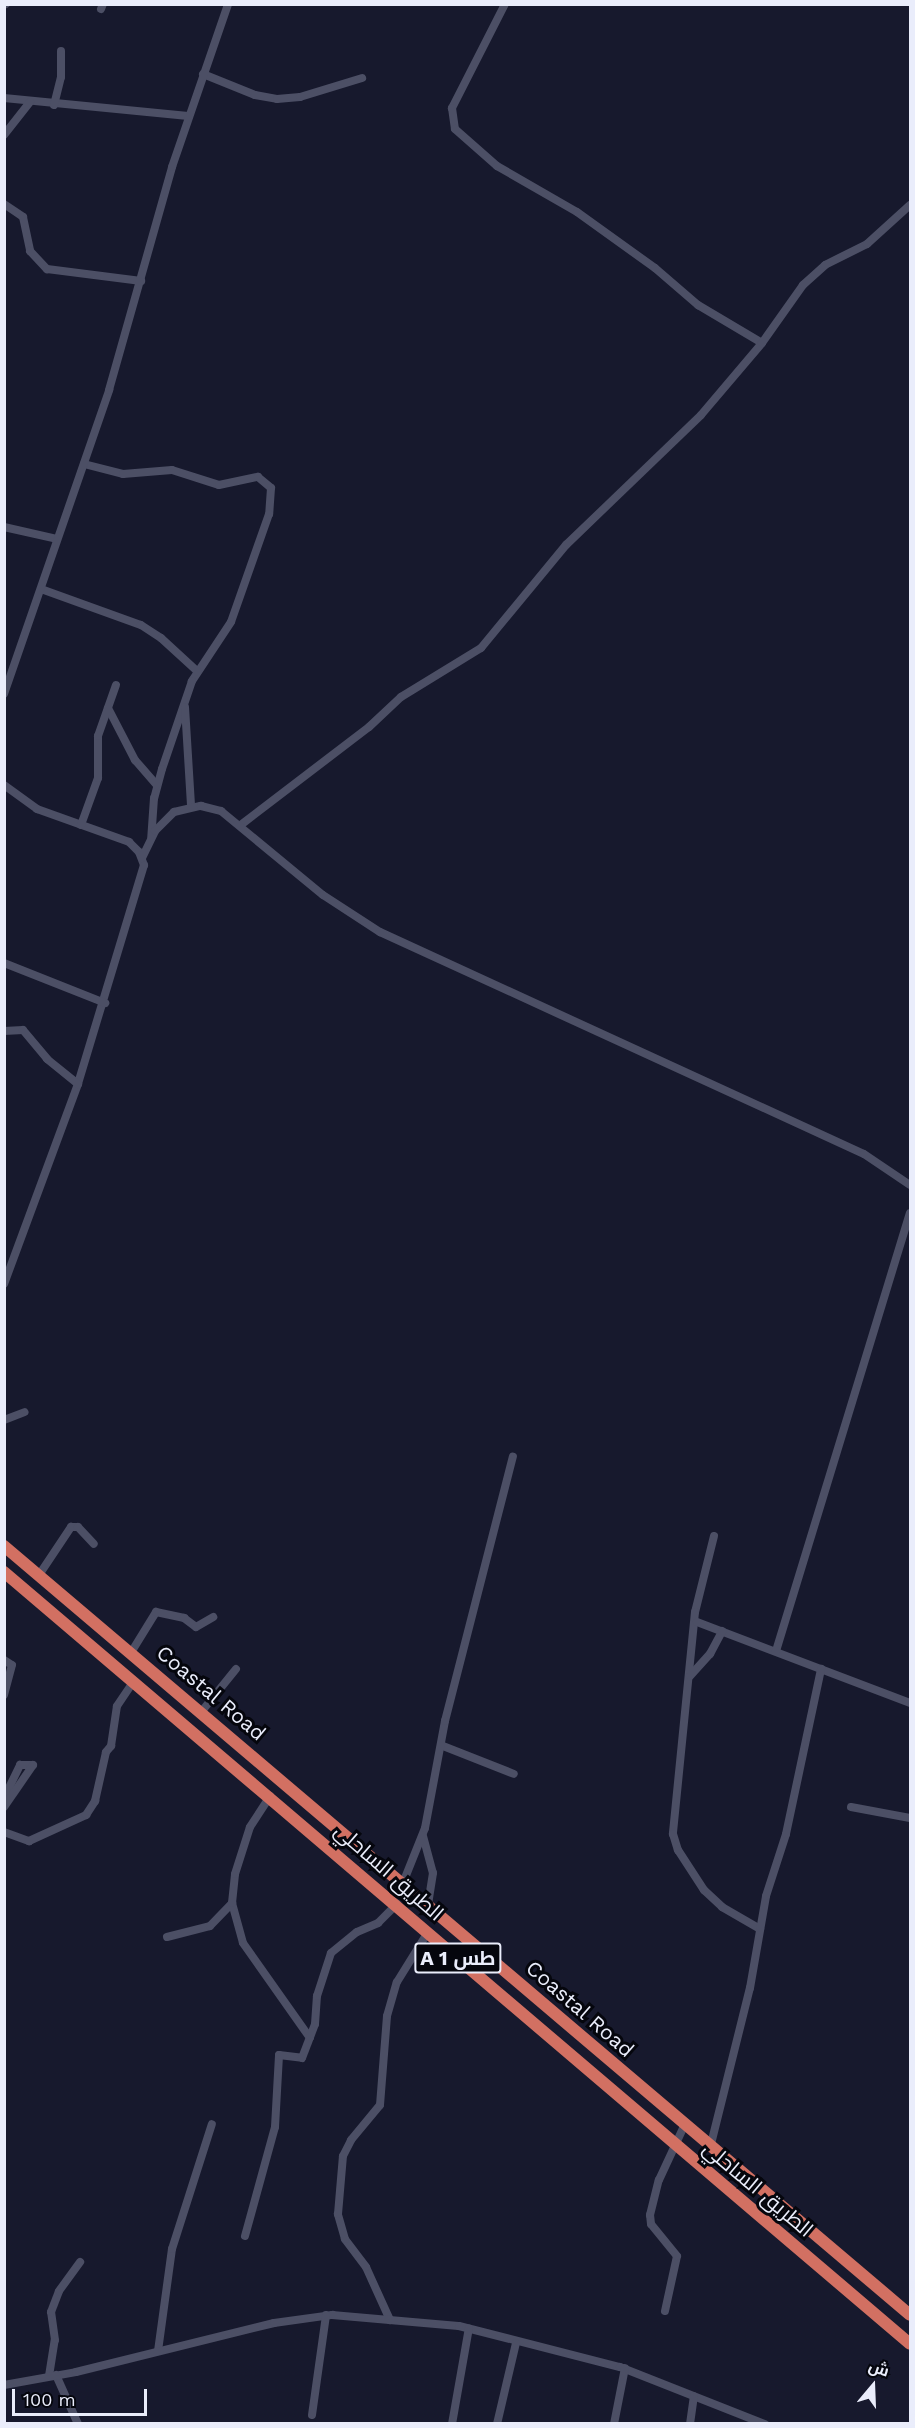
<!DOCTYPE html>
<meta charset="utf-8">
<style>
body{margin:0}
#map{position:relative;width:915px;height:2428px;overflow:hidden;background:#17192d;font-family:"Work Sans",Cairo,sans-serif}
div>[style]{position:absolute}
[style*='--x']{left:calc(var(--x)*1px);top:calc(var(--y)*1px);width:calc(var(--w)*1px);rotate:calc(var(--a)*1deg)}
.minor>*{height:8px;margin:-4px;padding:0 4px;transform-origin:4px;border-radius:4px;background:#4c4f65}
.trunk>*{height:12px;margin:-6px;padding:0 6px;transform-origin:6px;border-radius:6px;background:#d27062}
span{translate:-50% -50%;white-space:nowrap;text-align:center;line-height:1.15;-webkit-text-stroke:6px #05060d;paint-order:stroke}
.shield-label span{padding:2px 4px;background:#05060d;border:2px solid;border-radius:4px;-webkit-text-stroke-width:0}
.shield-label{font-size:20px;color:#eaedfb;font-weight:700}
.street-label{font-size:21px;color:#eaedfb}
.frame{position:absolute;inset:0;border:6px solid #eaedfb;pointer-events:none}
.north{position:absolute;left:843px;top:2356px;width:60px;height:60px;-webkit-text-stroke:4px #05060d;paint-order:stroke;rotate:19deg;font-size:16px;font-weight:700;line-height:24px;text-align:center;color:#eaedfb}
.north::after{content:'';display:block;margin:auto;width:21px;height:27px;background:#eaedfb;clip-path:polygon(50% 0,100% 100%,50% 72%,0 100%)}
.scale{position:absolute;left:12px;top:2389px;width:135px;height:27px;box-sizing:border-box;border:3px solid #eaedfb;border-top:0;padding-left:8px;font-size:18px;line-height:21px;white-space:nowrap;color:#eaedfb;-webkit-text-stroke:4px #05060d;paint-order:stroke}
</style>
<div id="map">
<div class="minor">
<i style="--x:505;--y:4;--w:117;--a:117"></i>
<i style="--x:452;--y:108;--w:21;--a:82"></i>
<i style="--x:455;--y:129;--w:56;--a:41.4"></i>
<i style="--x:497;--y:166;--w:92;--a:29.9"></i>
<i style="--x:577;--y:212;--w:96;--a:35.7"></i>
<i style="--x:655;--y:268;--w:57;--a:40.7"></i>
<i style="--x:698;--y:305;--w:74;--a:30.7"></i>
<i style="--x:4;--y:5;--w:2;--a:-27"></i>
<i style="--x:101;--y:9;--w:5;--a:-68"></i>
<i style="--x:203;--y:74;--w:56;--a:22"></i>
<i style="--x:255;--y:95;--w:22;--a:10"></i>
<i style="--x:277;--y:99;--w:23;--a:-5"></i>
<i style="--x:300;--y:97;--w:65;--a:-17"></i>
<i style="--x:4;--y:98;--w:185;--a:5.6"></i>
<i style="--x:54;--y:105;--w:29;--a:-76"></i>
<i style="--x:61;--y:77;--w:26;--a:-90"></i>
<i style="--x:4;--y:135;--w:42;--a:-51.8"></i>
<i style="--x:4;--y:204;--w:23;--a:34"></i>
<i style="--x:23;--y:217;--w:35;--a:78"></i>
<i style="--x:30;--y:251;--w:25;--a:47"></i>
<i style="--x:47;--y:269;--w:95;--a:7.3"></i>
<i style="--x:84;--y:464;--w:40;--a:14.4"></i>
<i style="--x:123;--y:474;--w:49;--a:-4.7"></i>
<i style="--x:172;--y:470;--w:49;--a:17.7"></i>
<i style="--x:219;--y:485;--w:40;--a:-12"></i>
<i style="--x:258;--y:477;--w:17;--a:40"></i>
<i style="--x:271;--y:488;--w:26;--a:94"></i>
<i style="--x:269;--y:514;--w:114;--a:109.4"></i>
<i style="--x:231;--y:622;--w:71;--a:123.5"></i>
<i style="--x:192;--y:681;--w:93;--a:108.8"></i>
<i style="--x:162;--y:769;--w:30;--a:105"></i>
<i style="--x:154;--y:798;--w:39;--a:94"></i>
<i style="--x:4;--y:527;--w:54;--a:12.8"></i>
<i style="--x:41;--y:589;--w:106;--a:19.8"></i>
<i style="--x:141;--y:625;--w:24;--a:33"></i>
<i style="--x:161;--y:638;--w:49;--a:42.5"></i>
<i style="--x:4;--y:694;--w:322;--a:-70.9"></i>
<i style="--x:109;--y:390;--w:232;--a:-74.2"></i>
<i style="--x:172;--y:167;--w:172;--a:-71"></i>
<i style="--x:185;--y:707;--w:99;--a:86.5"></i>
<i style="--x:108;--y:708;--w:59;--a:62.6"></i>
<i style="--x:135;--y:760;--w:33;--a:49"></i>
<i style="--x:4;--y:785;--w:41;--a:36"></i>
<i style="--x:37;--y:809;--w:98;--a:19.7"></i>
<i style="--x:129;--y:842;--w:14;--a:45"></i>
<i style="--x:139;--y:852;--w:14;--a:69"></i>
<i style="--x:144;--y:865;--w:229;--a:106.8"></i>
<i style="--x:78;--y:1084;--w:213;--a:110.3"></i>
<i style="--x:242;--y:824;--w:160;--a:-37.4"></i>
<i style="--x:369;--y:727;--w:44;--a:-43.2"></i>
<i style="--x:401;--y:697;--w:94;--a:-31.5"></i>
<i style="--x:481;--y:648;--w:134;--a:-50.5"></i>
<i style="--x:566;--y:545;--w:187;--a:-43.9"></i>
<i style="--x:701;--y:415;--w:94;--a:-49.7"></i>
<i style="--x:762;--y:343;--w:71;--a:-54.7"></i>
<i style="--x:803;--y:285;--w:30;--a:-42"></i>
<i style="--x:825;--y:265;--w:47;--a:-26.6"></i>
<i style="--x:867;--y:244;--w:58;--a:-42.2"></i>
<i style="--x:81;--y:825;--w:50;--a:-70.1"></i>
<i style="--x:98;--y:778;--w:42;--a:-90"></i>
<i style="--x:98;--y:736;--w:54;--a:-70.6"></i>
<i style="--x:142;--y:858;--w:30;--a:-64"></i>
<i style="--x:155;--y:831;--w:27;--a:-45"></i>
<i style="--x:174;--y:812;--w:28;--a:-13"></i>
<i style="--x:201;--y:806;--w:21;--a:14"></i>
<i style="--x:221;--y:811;--w:132;--a:39.5"></i>
<i style="--x:323;--y:895;--w:68;--a:33"></i>
<i style="--x:380;--y:932;--w:532;--a:24.64"></i>
<i style="--x:864;--y:1154;--w:55;--a:34"></i>
<i style="--x:4;--y:963;--w:109;--a:21.6"></i>
<i style="--x:4;--y:1031;--w:19;--a:-3"></i>
<i style="--x:23;--y:1030;--w:38;--a:50"></i>
<i style="--x:47;--y:1059;--w:40;--a:39"></i>
<i style="--x:4;--y:1420;--w:22;--a:-21"></i>
<i style="--x:714;--y:1536;--w:78;--a:104"></i>
<i style="--x:695;--y:1612;--w:223;--a:95.7"></i>
<i style="--x:673;--y:1834;--w:17;--a:73"></i>
<i style="--x:678;--y:1850;--w:48;--a:57"></i>
<i style="--x:704;--y:1890;--w:25;--a:43"></i>
<i style="--x:722;--y:1907;--w:44;--a:30.1"></i>
<i style="--x:39;--y:1575;--w:58;--a:-56.3"></i>
<i style="--x:71;--y:1527;--w:7;--a:0"></i>
<i style="--x:78;--y:1527;--w:23;--a:47"></i>
<i style="--x:697;--y:1622;--w:228;--a:20.8"></i>
<i style="--x:132;--y:1651;--w:46;--a:-58.4"></i>
<i style="--x:156;--y:1612;--w:29;--a:12"></i>
<i style="--x:184;--y:1618;--w:15;--a:37"></i>
<i style="--x:196;--y:1627;--w:20;--a:-30"></i>
<i style="--x:776;--y:1651;--w:458;--a:-73"></i>
<i style="--x:4;--y:1660;--w:9;--a:32"></i>
<i style="--x:12;--y:1665;--w:31;--a:105"></i>
<i style="--x:690;--y:1676;--w:30;--a:-48"></i>
<i style="--x:710;--y:1654;--w:26;--a:-62"></i>
<i style="--x:202;--y:1711;--w:54;--a:-51"></i>
<i style="--x:443;--y:1746;--w:76;--a:21.5"></i>
<i style="--x:4;--y:1798;--w:37;--a:-64"></i>
<i style="--x:20;--y:1765;--w:13;--a:0"></i>
<i style="--x:33;--y:1765;--w:51;--a:124.6"></i>
<i style="--x:851;--y:1807;--w:60;--a:10.6"></i>
<i style="--x:4;--y:1832;--w:27;--a:20"></i>
<i style="--x:29;--y:1841;--w:63;--a:-24.5"></i>
<i style="--x:86;--y:1815;--w:17;--a:-57"></i>
<i style="--x:95;--y:1801;--w:50;--a:-77.3"></i>
<i style="--x:106;--y:1752;--w:8;--a:-50"></i>
<i style="--x:111;--y:1746;--w:40;--a:-81.5"></i>
<i style="--x:117;--y:1706;--w:30;--a:-56"></i>
<i style="--x:423;--y:1836;--w:38;--a:75"></i>
<i style="--x:433;--y:1873;--w:31;--a:99"></i>
<i style="--x:403;--y:1883;--w:59;--a:-68.2"></i>
<i style="--x:425;--y:1828;--w:109;--a:-79.4"></i>
<i style="--x:445;--y:1721;--w:273;--a:-75.6"></i>
<i style="--x:232;--y:1903;--w:41;--a:74.6"></i>
<i style="--x:243;--y:1943;--w:116;--a:54.8"></i>
<i style="--x:167;--y:1937;--w:44;--a:-14.3"></i>
<i style="--x:210;--y:1926;--w:32;--a:-46"></i>
<i style="--x:232;--y:1903;--w:29;--a:-84"></i>
<i style="--x:235;--y:1874;--w:49;--a:-72.3"></i>
<i style="--x:250;--y:1827;--w:37;--a:-57"></i>
<i style="--x:711;--y:2144;--w:161;--a:-76"></i>
<i style="--x:750;--y:1988;--w:93;--a:-80.1"></i>
<i style="--x:766;--y:1896;--w:65;--a:-72.1"></i>
<i style="--x:786;--y:1834;--w:169;--a:-78"></i>
<i style="--x:245;--y:2236;--w:113;--a:-74.6"></i>
<i style="--x:275;--y:2127;--w:72;--a:-86.8"></i>
<i style="--x:279;--y:2055;--w:23;--a:7"></i>
<i style="--x:302;--y:2058;--w:36;--a:-69"></i>
<i style="--x:315;--y:2024;--w:28;--a:-86"></i>
<i style="--x:317;--y:1996;--w:45;--a:-72"></i>
<i style="--x:331;--y:1953;--w:33;--a:-39"></i>
<i style="--x:357;--y:1932;--w:23;--a:-23"></i>
<i style="--x:378;--y:1923;--w:27;--a:-45"></i>
<i style="--x:665;--y:2311;--w:56;--a:-77.7"></i>
<i style="--x:677;--y:2256;--w:41;--a:-129.1"></i>
<i style="--x:651;--y:2224;--w:9;--a:-96"></i>
<i style="--x:650;--y:2215;--w:36;--a:-76"></i>
<i style="--x:659;--y:2180;--w:62;--a:-65.1"></i>
<i style="--x:390;--y:2320;--w:58;--a:-114.4"></i>
<i style="--x:366;--y:2267;--w:35;--a:-127"></i>
<i style="--x:345;--y:2239;--w:26;--a:-106"></i>
<i style="--x:338;--y:2214;--w:58;--a:-85.1"></i>
<i style="--x:343;--y:2156;--w:18;--a:-63"></i>
<i style="--x:351;--y:2140;--w:45;--a:-50.4"></i>
<i style="--x:380;--y:2105;--w:89;--a:-85.5"></i>
<i style="--x:387;--y:2016;--w:35;--a:-74"></i>
<i style="--x:397;--y:1982;--w:59;--a:-58.2"></i>
<i style="--x:158;--y:2351;--w:103;--a:-82.2"></i>
<i style="--x:172;--y:2249;--w:131;--a:-72.3"></i>
<i style="--x:56;--y:2375;--w:54;--a:65.8"></i>
<i style="--x:49;--y:2376;--w:36;--a:-81"></i>
<i style="--x:55;--y:2340;--w:28;--a:-98"></i>
<i style="--x:51;--y:2312;--w:22;--a:-69"></i>
<i style="--x:59;--y:2291;--w:36;--a:-54"></i>
<i style="--x:4;--y:2385;--w:73;--a:-10.2"></i>
<i style="--x:76;--y:2372;--w:204;--a:-13.9"></i>
<i style="--x:274;--y:2323;--w:59;--a:-7.9"></i>
<i style="--x:332;--y:2315;--w:127;--a:5"></i>
<i style="--x:459;--y:2326;--w:166;--a:14.3"></i>
<i style="--x:620;--y:2367;--w:156;--a:21.5"></i>
<i style="--x:312;--y:2415;--w:101;--a:-82"></i>
<i style="--x:452;--y:2424;--w:97;--a:-80"></i>
<i style="--x:497;--y:2424;--w:83;--a:-76.8"></i>
<i style="--x:614;--y:2424;--w:57;--a:-78.9"></i>
<i style="--x:690;--y:2424;--w:28;--a:-82"></i>
</div>
<div class="trunk">
<i style="--x:4;--y:1546;--w:1188;--a:40.32"></i>
<i style="--x:4;--y:1572;--w:1190;--a:40.43"></i>
</div>
<div class="shield-label">
<span style="left:458px;top:1958px">A 1 طس</span>
</div>
<div class="street-label">
<span style="left:211px;top:1693px;rotate:40deg">Coastal Road</span>
<span style="left:389px;top:1872px;rotate:41deg">الطريق الساحلي</span>
<span style="left:580px;top:2009px;rotate:41deg">Coastal Road</span>
<span style="left:758px;top:2189px;rotate:40deg">الطريق الساحلي</span>
</div>
<div class="frame"></div>
<div class="north">ش</div>
<div class="scale">100 m</div>
</div>
